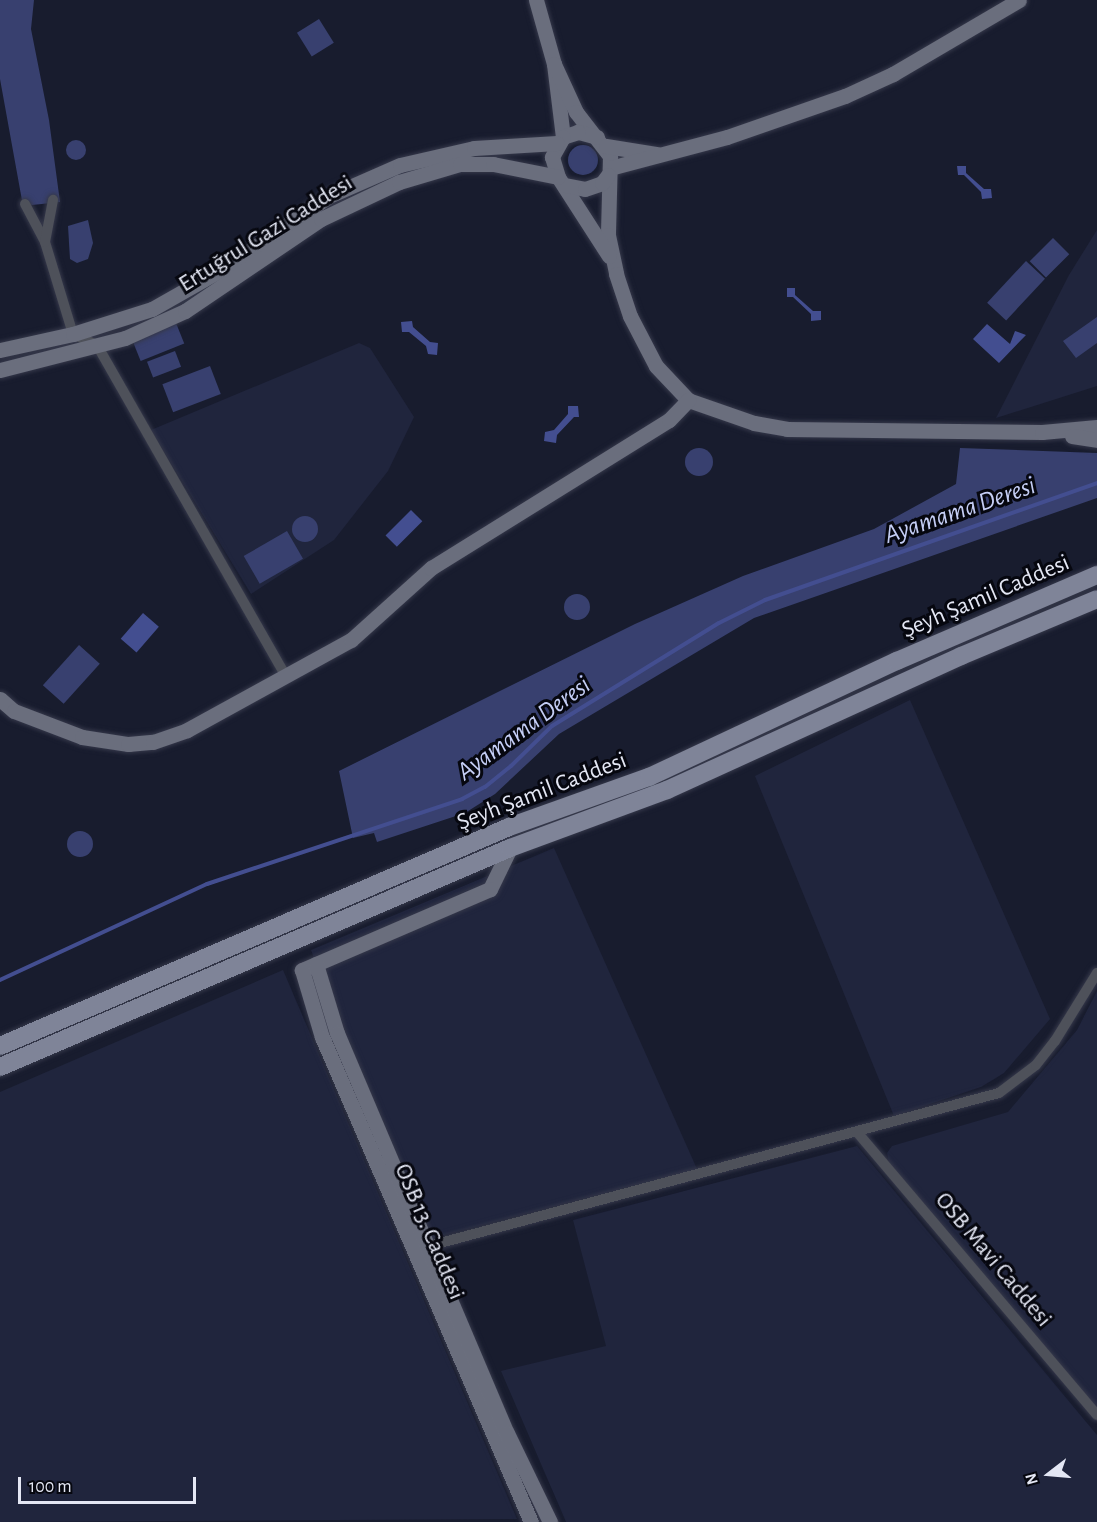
<!DOCTYPE html>
<meta charset="utf-8">
<style>
body{margin:0}
#map{position:relative;width:1097px;height:1522px;overflow:hidden;background:#181c2e;font-family:"Alegreya Sans",sans-serif}
div>[style]{position:absolute}
[style*='--x']{left:calc(var(--x)*1px);top:calc(var(--y)*1px);width:calc(var(--w)*1px);rotate:calc(var(--a)*1deg)}
.built>*{inset:0;background:#20253d}
.green>*{inset:0;background:#38406f;transform-origin:0 0}
.round{border-radius:50%}
.water>*{inset:0;background:#434e90;transform-origin:0 0}
.stream>*{height:4px;margin:-2px;padding:0 2px;transform-origin:2px;border-radius:2px;background:#434e90}
.roads{filter:drop-shadow(0 0 2px #35384a) drop-shadow(0 0 2px #35384a)}
.street>*{height:10px;margin:-5px;padding:0 5px;transform-origin:5px;border-radius:5px;background:#4e515a}
.secondary>*{height:15px;margin:-7.5px;padding:0 7.5px;transform-origin:7.5px;border-radius:7.5px;background:#6a6e7d}
.primary>*{height:18px;margin:-9px;padding:0 9px;transform-origin:9px;border-radius:9px;background:#7f8498}
span{translate:-50% -50%;white-space:nowrap;text-align:center;line-height:1.15;-webkit-text-stroke:6px #06070f;paint-order:stroke}
.street-label{font-size:24px;color:#e4e7f4}
.water-label{font-size:26px;color:#c5cef5;font-style:italic}
.north{position:absolute;left:1019px;top:1444px;width:60px;height:60px;-webkit-text-stroke:4px #06070f;paint-order:stroke;rotate:254deg;font-size:16px;font-weight:700;line-height:24px;text-align:center;color:#e4e7f4}
.north::after{content:'';display:block;margin:auto;width:21px;height:27px;background:#e4e7f4;clip-path:polygon(50% 0,100% 100%,50% 72%,0 100%)}
.scale{position:absolute;left:18px;top:1477px;width:178px;height:27px;box-sizing:border-box;border:3px solid #e4e7f4;border-top:0;padding-left:8px;font-size:18px;line-height:21px;white-space:nowrap;color:#e4e7f4;-webkit-text-stroke:4px #06070f;paint-order:stroke}
</style>
<div id="map">
<div class="built">
<i style="clip-path:polygon(1097px 230px,1097px 386px,996px 418px,1069px 275px)"></i>
<i style="clip-path:polygon(359px 343px,370px 348px,414px 417px,388px 471px,334px 540px,251px 594px,151px 430px)"></i>
<i style="clip-path:polygon(910px 700px,1050px 1019px,1004px 1073px,981px 1087px,894px 1116px,755px 776px)"></i>
<i style="clip-path:polygon(554px 848px,697px 1169px,425px 1240px,311px 950px)"></i>
<i style="clip-path:polygon(283px 970px,517px 1519px,0 1522px,0 1092px)"></i>
<i style="clip-path:polygon(1097px 991px,1097px 1411px,889px 1163px,887px 1153px,892px 1146px,1008px 1112px,1077px 1030px)"></i>
<i style="clip-path:polygon(857px 1146px,1097px 1435px,1097px 1522px,566px 1522px,501px 1371px,606px 1346px,573px 1220px)"></i>
</div>
<div class="green">
<i style="clip-path:polygon(0 0,34px 0,31px 29px,49px 120px,60px 202px,23px 206px,0 79px)"></i>
<i style="left:319px;top:19px;width:28px;height:26px;rotate:58deg"></i>
<i class="round" style="left:66px;top:140px;width:20px;height:20px"></i>
<i class="round" style="left:568px;top:145px;width:30px;height:30px"></i>
<i style="clip-path:polygon(88px 220px,93px 243px,88px 259px,77px 263px,70px 259px,68px 226px)"></i>
<i style="left:1053px;top:238px;width:23px;height:33px;rotate:45deg"></i>
<i style="left:1026px;top:261px;width:26px;height:57px;rotate:43deg"></i>
<i style="clip-path:polygon(1097px 317px,1097px 343px,1076px 358px,1063px 341px)"></i>
<i style="left:176px;top:323px;width:22px;height:47px;rotate:68deg"></i>
<i style="left:175px;top:351px;width:17px;height:30px;rotate:69deg"></i>
<i style="left:210px;top:366px;width:30px;height:51px;rotate:69deg"></i>
<i style="clip-path:polygon(960px 448px,1097px 453px,1097px 498px,754px 618px,559px 734px,495px 794px,465px 813px,377px 842px,374px 833px,353px 838px,339px 771px,635px 624px,743px 576px,874px 529px,956px 484px)"></i>
<i class="round" style="left:685px;top:448px;width:28px;height:28px"></i>
<i class="round" style="left:292px;top:516px;width:26px;height:26px"></i>
<i style="left:287px;top:531px;width:32px;height:50px;rotate:60deg"></i>
<i class="round" style="left:564px;top:594px;width:26px;height:26px"></i>
<i style="left:79px;top:645px;width:28px;height:54px;rotate:42deg"></i>
<i class="round" style="left:67px;top:831px;width:26px;height:26px"></i>
</div>
<div class="water">
<i style="clip-path:polygon(957px 166px,966px 166px,966px 173px,984px 189px,991px 189px,992px 198px,982px 199px,981px 192px,964px 175px,958px 175px)"></i>
<i style="clip-path:polygon(787px 288px,795px 288px,795px 295px,813px 311px,821px 311px,821px 320px,811px 321px,811px 314px,793px 297px,787px 297px)"></i>
<i style="clip-path:polygon(412px 321px,413px 327px,430px 342px,438px 343px,437px 355px,428px 354px,426px 346px,409px 332px,402px 332px,401px 322px)"></i>
<i style="clip-path:polygon(987px 324px,1010px 344px,1015px 331px,1026px 335px,999px 363px,973px 339px)"></i>
<i style="clip-path:polygon(568px 406px,578px 406px,579px 417px,574px 417px,557px 435px,556px 443px,544px 441px,545px 432px,554px 430px,568px 414px)"></i>
<i style="left:411px;top:510px;width:16px;height:36px;rotate:45deg"></i>
<i style="left:143px;top:613px;width:21px;height:34px;rotate:41deg"></i>
</div>
<div class="stream">
<i style="--x:0;--y:980;--w:228;--a:-24.9"></i>
<i style="--x:207;--y:884;--w:269;--a:-18.4"></i>
<i style="--x:462;--y:799;--w:26;--a:-28"></i>
<i style="--x:485;--y:787;--w:33;--a:-39"></i>
<i style="--x:511;--y:766;--w:57;--a:-44.3"></i>
<i style="--x:552;--y:726;--w:196;--a:-31.7"></i>
<i style="--x:719;--y:623;--w:51;--a:-26.6"></i>
<i style="--x:765;--y:600;--w:352;--a:-19.4"></i>
</div>
<div class="roads">
<div class="street">
<i style="--x:25;--y:204;--w:43;--a:62.2"></i>
<i style="--x:45;--y:242;--w:96;--a:73.1"></i>
<i style="--x:73;--y:334;--w:26;--a:25"></i>
<i style="--x:97;--y:345;--w:382;--a:60.3"></i>
<i style="--x:45;--y:242;--w:43;--a:-79.2"></i>
<i style="--x:857;--y:1132;--w:371;--a:49.7"></i>
<i style="--x:429;--y:1246;--w:590;--a:-15.03"></i>
<i style="--x:999;--y:1093;--w:46;--a:-37.1"></i>
<i style="--x:1036;--y:1065;--w:31;--a:-52"></i>
<i style="--x:1055;--y:1041;--w:80;--a:-58.3"></i>
</div>
<div class="secondary">
<i style="--x:536;--y:0;--w:66;--a:74.3"></i>
<i style="--x:554;--y:64;--w:74;--a:83"></i>
<i style="--x:554;--y:64;--w:53;--a:65.4"></i>
<i style="--x:576;--y:112;--w:56;--a:52.3"></i>
<i style="--x:610;--y:156;--w:79;--a:91.5"></i>
<i style="--x:608;--y:235;--w:40;--a:78"></i>
<i style="--x:616;--y:274;--w:44;--a:71.6"></i>
<i style="--x:630;--y:316;--w:56;--a:62.5"></i>
<i style="--x:656;--y:366;--w:47;--a:46.7"></i>
<i style="--x:688;--y:400;--w:70;--a:19.2"></i>
<i style="--x:754;--y:423;--w:34;--a:10"></i>
<i style="--x:787;--y:429;--w:255;--a:0.7"></i>
<i style="--x:1042;--y:432;--w:55;--a:-5.2"></i>
<i style="--x:597;--y:137;--w:20;--a:-165"></i>
<i style="--x:578;--y:132;--w:16;--a:162"></i>
<i style="--x:563;--y:137;--w:23;--a:119"></i>
<i style="--x:552;--y:157;--w:21;--a:73"></i>
<i style="--x:558;--y:177;--w:94;--a:57.2"></i>
<i style="--x:606;--y:146;--w:52;--a:8.9"></i>
<i style="--x:610;--y:168;--w:121;--a:-14.8"></i>
<i style="--x:727;--y:137;--w:125;--a:-19.2"></i>
<i style="--x:845;--y:96;--w:53;--a:-24.6"></i>
<i style="--x:893;--y:74;--w:146;--a:-30.4"></i>
<i style="--x:565;--y:185;--w:20;--a:11"></i>
<i style="--x:585;--y:189;--w:18;--a:-19"></i>
<i style="--x:602;--y:183;--w:10;--a:-53"></i>
<i style="--x:0;--y:350;--w:75;--a:-12.4"></i>
<i style="--x:73;--y:334;--w:83;--a:-17.6"></i>
<i style="--x:152;--y:309;--w:85;--a:-29.6"></i>
<i style="--x:226;--y:267;--w:125;--a:-34.6"></i>
<i style="--x:329;--y:196;--w:77;--a:-23.6"></i>
<i style="--x:400;--y:165;--w:76;--a:-12.9"></i>
<i style="--x:474;--y:148;--w:83;--a:-3.4"></i>
<i style="--x:0;--y:370;--w:129;--a:-14.4"></i>
<i style="--x:125;--y:338;--w:66;--a:-24.2"></i>
<i style="--x:185;--y:311;--w:164;--a:-34.1"></i>
<i style="--x:321;--y:219;--w:86;--a:-25.4"></i>
<i style="--x:399;--y:182;--w:64;--a:-16.4"></i>
<i style="--x:460;--y:164;--w:33;--a:0"></i>
<i style="--x:493;--y:164;--w:66;--a:11.3"></i>
<i style="--x:1072;--y:436;--w:25;--a:9"></i>
<i style="--x:0;--y:699;--w:18;--a:41"></i>
<i style="--x:14;--y:711;--w:73;--a:20.9"></i>
<i style="--x:82;--y:737;--w:47;--a:8.7"></i>
<i style="--x:128;--y:744;--w:25;--a:-5"></i>
<i style="--x:153;--y:742;--w:36;--a:-19"></i>
<i style="--x:187;--y:730;--w:187;--a:-28.8"></i>
<i style="--x:351;--y:640;--w:108;--a:-42"></i>
<i style="--x:431;--y:568;--w:280;--a:-31.9"></i>
<i style="--x:669;--y:420;--w:28;--a:-46"></i>
<i style="--x:510;--y:848;--w:46;--a:116"></i>
<i style="--x:490;--y:889;--w:205;--a:156.7"></i>
<i style="--x:302;--y:970;--w:70;--a:73.4"></i>
<i style="--x:322;--y:1037;--w:528;--a:66.69"></i>
<i style="--x:316;--y:964;--w:72;--a:73.1"></i>
<i style="--x:337;--y:1033;--w:435;--a:67"></i>
<i style="--x:507;--y:1433;--w:99;--a:64.2"></i>
</div>
<div class="primary">
<i style="--x:0;--y:1046;--w:554;--a:-23.28"></i>
<i style="--x:509;--y:827;--w:149;--a:-19.7"></i>
<i style="--x:649;--y:777;--w:274;--a:-25.1"></i>
<i style="--x:897;--y:661;--w:218;--a:-23.3"></i>
<i style="--x:0;--y:1067;--w:555;--a:-23.24"></i>
<i style="--x:510;--y:848;--w:167;--a:-20.3"></i>
<i style="--x:667;--y:790;--w:323;--a:-24.5"></i>
<i style="--x:961;--y:656;--w:147;--a:-22.7"></i>
</div>
</div>
<div class="street-label">
<span style="left:266px;top:234px;rotate:-32deg">Ertuğrul Gazi Caddesi</span>
<span style="left:986px;top:597px;rotate:-23deg">Şeyh Şamil Caddesi</span>
<span style="left:542px;top:792px;rotate:-21deg">Şeyh Şamil Caddesi</span>
<span style="left:429px;top:1232px;rotate:67deg">OSB 13. Caddesi</span>
<span style="left:993px;top:1260px;rotate:50deg">OSB Mavi Caddesi</span>
</div>
<div class="water-label">
<span style="left:960px;top:511px;rotate:-19deg">Ayamama Deresi</span>
<span style="left:524px;top:729px;rotate:-36deg">Ayamama Deresi</span>
</div>
<div class="north">N</div>
<div class="scale">100 m</div>
</div>
